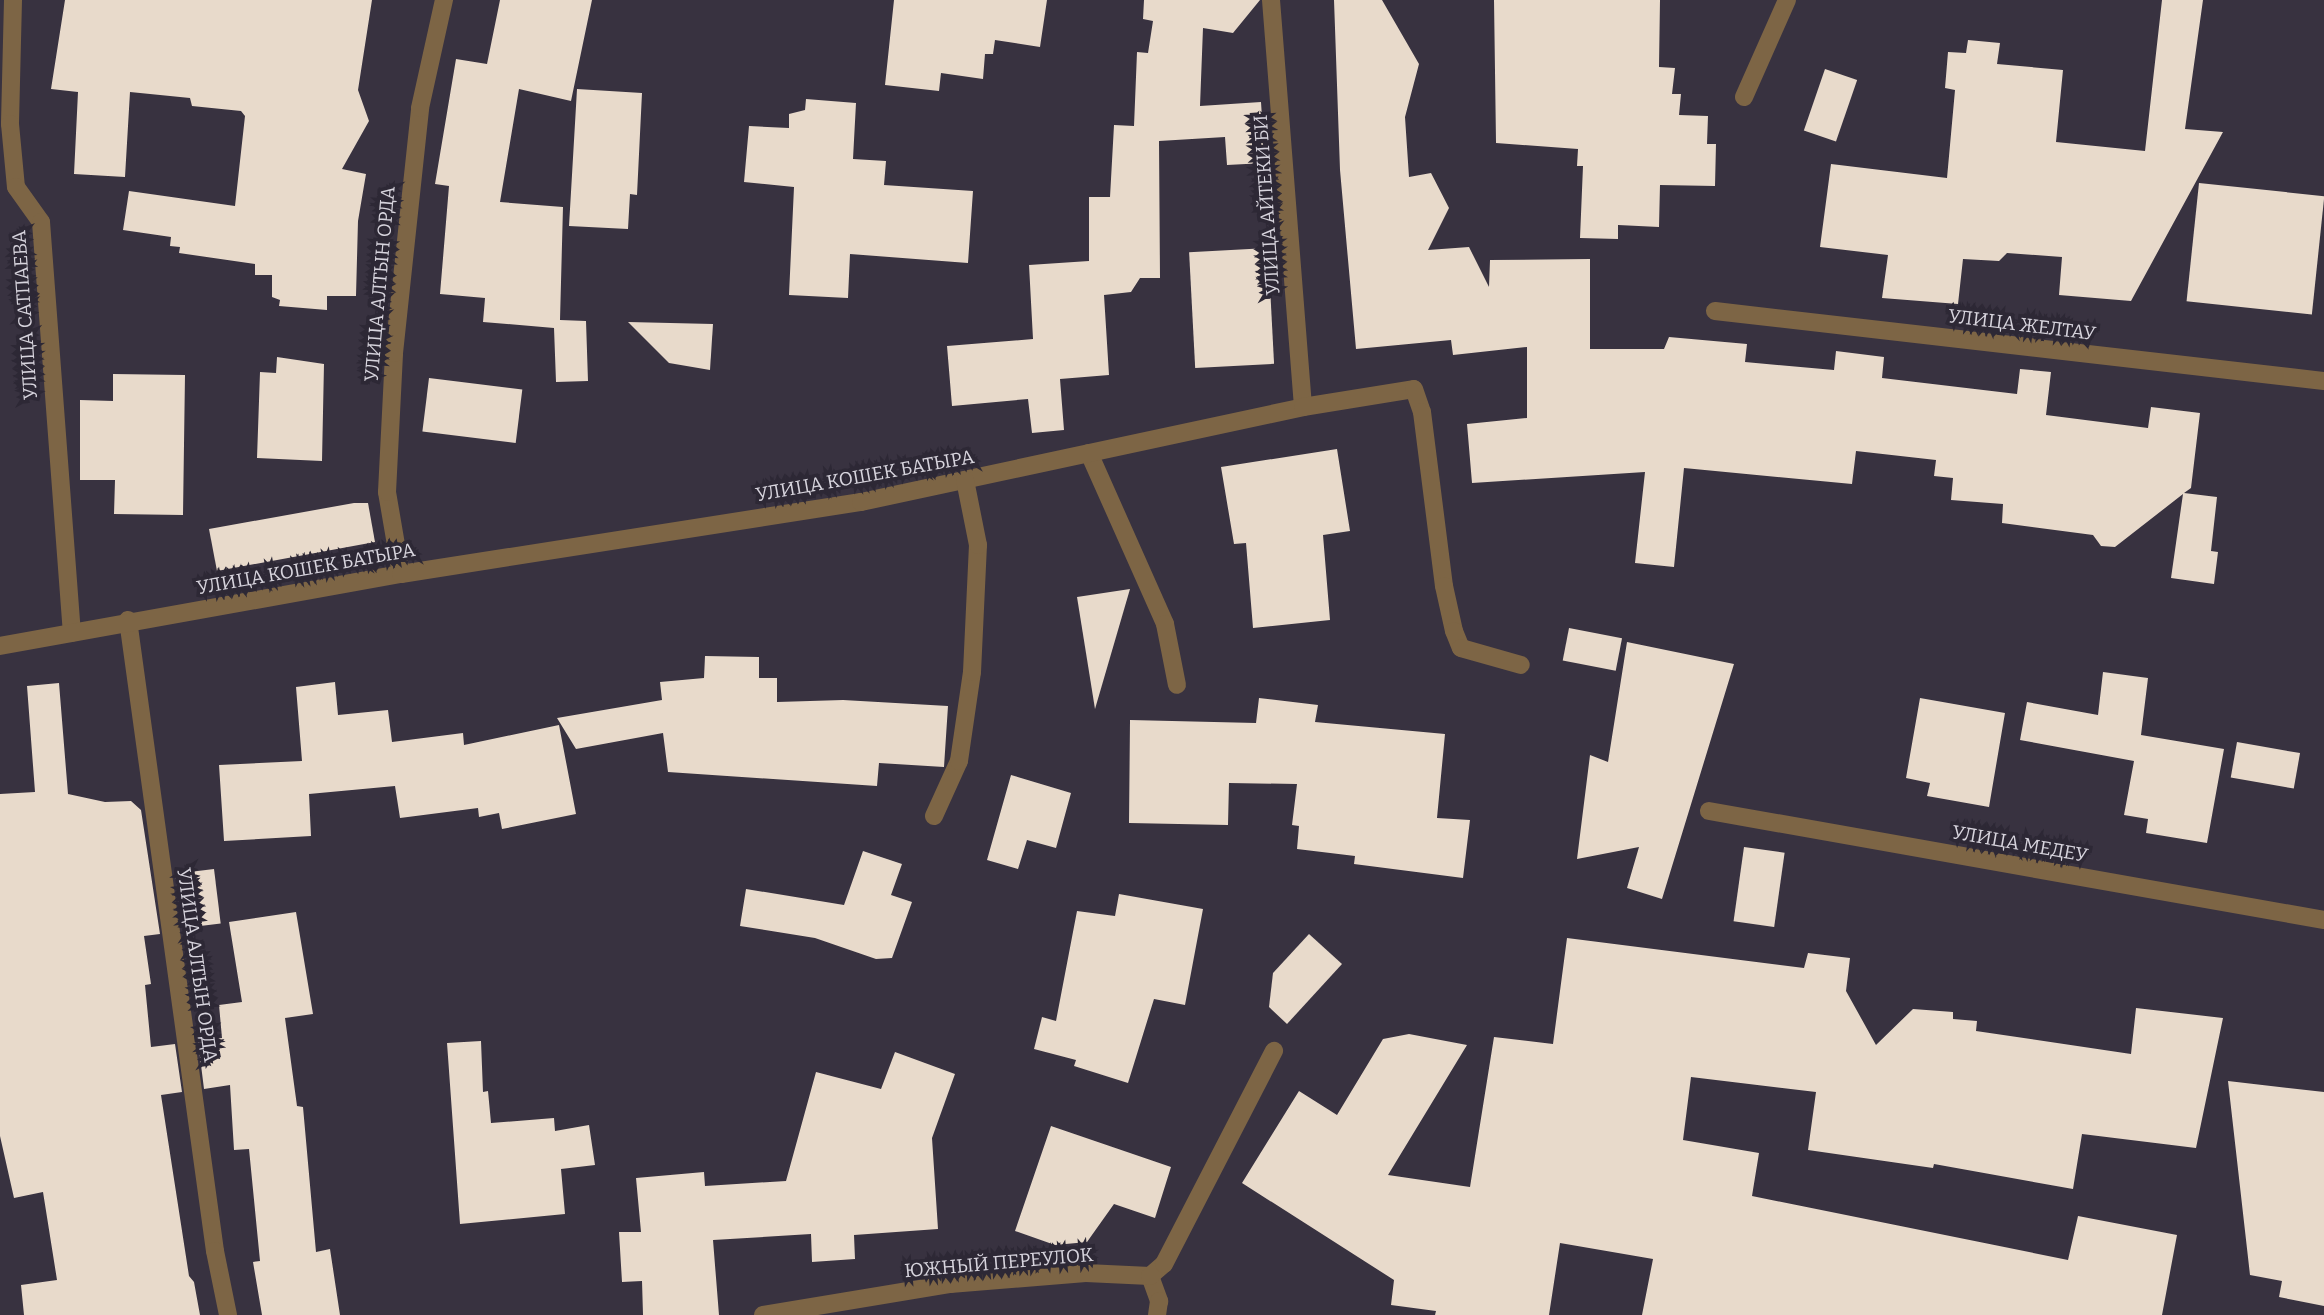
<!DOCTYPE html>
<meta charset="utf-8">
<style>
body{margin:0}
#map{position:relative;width:2324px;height:1315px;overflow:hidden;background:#383240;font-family:Bitter,serif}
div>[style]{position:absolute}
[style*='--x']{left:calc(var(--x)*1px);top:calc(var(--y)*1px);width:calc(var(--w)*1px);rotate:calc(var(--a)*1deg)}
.building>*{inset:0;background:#e8dacb;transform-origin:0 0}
.street>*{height:18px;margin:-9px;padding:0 9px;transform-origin:9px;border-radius:9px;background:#7d6545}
span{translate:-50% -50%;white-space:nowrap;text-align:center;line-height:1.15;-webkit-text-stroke:7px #2d2835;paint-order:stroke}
.street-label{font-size:19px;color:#d7d4dd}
</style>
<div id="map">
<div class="building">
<i style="clip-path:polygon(65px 0,372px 0,358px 90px,369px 121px,342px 169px,366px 174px,358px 221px,356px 296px,327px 296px,327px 310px,279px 306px,280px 300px,272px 297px,272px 275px,255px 275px,255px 264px,179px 253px,180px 247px,170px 246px,171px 237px,123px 230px,129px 191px,235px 206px,245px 116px,241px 111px,192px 106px,190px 98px,130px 92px,125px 177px,74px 174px,78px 92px,51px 89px)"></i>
<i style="clip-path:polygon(500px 0,592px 0,571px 101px,519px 89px,500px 202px,563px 207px,560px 320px,586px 321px,588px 381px,556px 382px,554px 328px,483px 322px,485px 298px,440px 294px,449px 186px,435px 184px,456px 59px,487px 64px)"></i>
<i style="clip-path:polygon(894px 0,1047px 0,1040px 47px,995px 40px,993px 54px,985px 54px,983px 79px,941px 73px,939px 91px,885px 85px)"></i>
<i style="clip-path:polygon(1144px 0,1260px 0,1233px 33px,1203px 28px,1200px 106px,1261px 102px,1265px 163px,1227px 165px,1225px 137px,1159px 141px,1160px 278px,1140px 278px,1131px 292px,1104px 295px,1109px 375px,1060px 379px,1064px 430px,1032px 433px,1028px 399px,952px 406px,947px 346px,1033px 339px,1029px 265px,1089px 261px,1089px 197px,1110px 197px,1114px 125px,1134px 126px,1137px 52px,1148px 53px,1153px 21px,1143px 19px)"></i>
<i style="clip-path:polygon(1334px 0,1382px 0,1419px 64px,1405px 117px,1409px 177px,1431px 173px,1449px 208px,1428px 250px,1469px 247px,1489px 287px,1490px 260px,1590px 259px,1590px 349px,1664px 349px,1669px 337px,1747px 344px,1745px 362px,1834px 370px,1836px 351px,1884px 357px,1882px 378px,2017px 394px,2020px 369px,2051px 372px,2046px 415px,2148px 428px,2151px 407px,2200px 413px,2191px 488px,2184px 493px,2217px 497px,2211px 551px,2218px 552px,2214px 584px,2171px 578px,2183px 494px,2115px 547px,2101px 546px,2093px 535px,2002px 523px,2003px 504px,1951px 500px,1953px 478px,1934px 476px,1936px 460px,1856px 451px,1852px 484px,1684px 468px,1674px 567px,1635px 563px,1645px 472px,1472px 483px,1467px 424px,1527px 418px,1527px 347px,1453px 355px,1451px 340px,1356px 349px,1340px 170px)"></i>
<i style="clip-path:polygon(1494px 0,1660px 0,1659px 67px,1675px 68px,1672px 94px,1681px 94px,1679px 115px,1708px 116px,1707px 144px,1716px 144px,1715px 186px,1660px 185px,1659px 227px,1618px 225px,1618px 239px,1580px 238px,1583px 166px,1577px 166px,1578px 149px,1496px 143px)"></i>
<i style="clip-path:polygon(2162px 0,2203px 0,2185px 129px,2223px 132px,2131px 301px,2059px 295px,2062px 257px,2007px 253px,1999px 261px,1963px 259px,1958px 304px,1882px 298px,1888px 255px,1820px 247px,1831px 164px,1947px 178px,1955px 90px,1945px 88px,1948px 52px,1966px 53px,1968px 40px,2000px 43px,1997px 64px,2063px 70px,2056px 142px,2145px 151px)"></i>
<i style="left:1825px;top:69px;width:34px;height:65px;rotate:19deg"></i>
<i style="clip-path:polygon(577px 89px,642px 93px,637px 195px,630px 194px,628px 229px,569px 226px)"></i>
<i style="clip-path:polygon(806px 99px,856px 103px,853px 159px,886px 161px,884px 185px,973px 191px,968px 263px,850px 254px,848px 298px,789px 295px,794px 187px,744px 182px,749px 126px,789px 128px,789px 114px,805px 110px)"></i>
<i style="left:2199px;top:183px;width:126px;height:119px;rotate:6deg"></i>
<i style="left:1268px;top:248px;width:116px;height:79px;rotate:87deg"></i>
<i style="clip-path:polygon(628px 322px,713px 324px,710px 370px,669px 363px)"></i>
<i style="clip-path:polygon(277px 357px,324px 364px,322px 461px,257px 458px,260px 372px,276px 373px)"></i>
<i style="clip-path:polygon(113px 374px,185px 375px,183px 515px,114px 514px,115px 480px,80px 480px,80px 400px,113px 401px)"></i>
<i style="left:429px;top:378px;width:94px;height:54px;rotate:7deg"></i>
<i style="clip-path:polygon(1337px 449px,1350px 531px,1323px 535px,1330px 620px,1253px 628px,1246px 543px,1234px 544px,1221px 467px)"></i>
<i style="clip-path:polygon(354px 503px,368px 503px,375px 542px,217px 571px,209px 529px)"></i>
<i style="clip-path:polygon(1130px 589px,1095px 709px,1077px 597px)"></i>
<i style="left:1569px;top:628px;width:54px;height:33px;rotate:11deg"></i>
<i style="clip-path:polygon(1627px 642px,1734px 664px,1662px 899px,1627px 888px,1639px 847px,1577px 859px,1590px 755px,1608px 762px)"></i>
<i style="clip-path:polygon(705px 656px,759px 657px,759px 678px,777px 678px,777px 702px,843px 700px,948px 706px,944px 767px,879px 763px,877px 786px,668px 772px,663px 733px,576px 749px,557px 718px,662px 700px,660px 682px,704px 678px)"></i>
<i style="clip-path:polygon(2103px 672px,2148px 678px,2141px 735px,2224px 749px,2207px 843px,2146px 833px,2148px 819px,2124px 815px,2134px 761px,2020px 740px,2027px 702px,2098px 715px)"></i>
<i style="clip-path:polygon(335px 682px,338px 715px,388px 710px,392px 742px,463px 733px,464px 745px,559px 725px,576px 814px,502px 829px,499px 813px,479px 817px,478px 808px,400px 818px,395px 786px,309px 794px,311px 836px,224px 841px,219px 765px,302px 761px,296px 687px)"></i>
<i style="clip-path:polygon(59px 683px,68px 794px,105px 802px,131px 801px,141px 810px,160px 934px,144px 936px,151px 984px,145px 985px,151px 1047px,175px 1044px,182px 1092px,161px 1095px,189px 1276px,194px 1282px,200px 1315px,24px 1315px,21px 1285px,57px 1280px,43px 1192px,14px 1198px,0 1136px,0 794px,35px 792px,27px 686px)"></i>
<i style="clip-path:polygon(1259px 698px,1318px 705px,1315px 722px,1445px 734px,1437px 818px,1470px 820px,1463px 878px,1354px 864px,1355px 856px,1297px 849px,1299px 826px,1292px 825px,1297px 784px,1229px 783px,1228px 825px,1129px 823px,1130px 720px,1256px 723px)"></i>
<i style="clip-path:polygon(1920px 698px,2005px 713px,1989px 807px,1927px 796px,1930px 783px,1906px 778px)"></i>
<i style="left:2237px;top:742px;width:64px;height:36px;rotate:10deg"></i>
<i style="clip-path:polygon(1011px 775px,1071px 793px,1056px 848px,1027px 840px,1018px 869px,987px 860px)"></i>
<i style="left:1744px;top:847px;width:41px;height:75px;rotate:8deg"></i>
<i style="clip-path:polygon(863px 851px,902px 864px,891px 895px,912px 902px,892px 958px,876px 959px,815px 938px,740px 926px,746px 889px,844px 905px)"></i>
<i style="left:214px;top:869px;width:55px;height:39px;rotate:83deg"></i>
<i style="clip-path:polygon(1119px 894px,1203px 909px,1185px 1005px,1154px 999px,1128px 1083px,1074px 1066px,1076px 1060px,1034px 1049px,1042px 1017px,1056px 1021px,1077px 911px,1115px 916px)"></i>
<i style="clip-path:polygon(296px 912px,313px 1014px,285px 1018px,297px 1106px,303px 1107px,316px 1252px,330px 1249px,340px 1315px,262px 1315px,253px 1262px,260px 1261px,249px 1149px,234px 1150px,230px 1085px,204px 1089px,198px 1041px,222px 1038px,219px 1005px,242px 1002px,229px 922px)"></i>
<i style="clip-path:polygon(1309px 934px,1342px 964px,1287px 1024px,1269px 1007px,1273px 973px)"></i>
<i style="clip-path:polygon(1567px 938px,1804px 968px,1808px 953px,1850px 958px,1846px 991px,1876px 1045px,1913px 1009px,1953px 1012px,1953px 1019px,1977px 1021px,1976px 1031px,2131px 1054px,2136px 1008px,2223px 1018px,2196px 1148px,2082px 1134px,2073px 1189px,1934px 1164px,1933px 1168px,1808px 1150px,1816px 1092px,1691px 1077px,1683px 1140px,1759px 1153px,1752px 1196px,2068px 1260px,2078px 1216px,2177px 1235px,2162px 1315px,1642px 1315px,1653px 1259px,1560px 1243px,1549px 1315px,1435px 1315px,1436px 1311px,1391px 1305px,1394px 1280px,1242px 1183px,1299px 1091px,1337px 1115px,1383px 1039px,1409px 1034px,1467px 1045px,1388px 1175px,1470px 1187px,1494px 1037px,1553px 1044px)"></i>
<i style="clip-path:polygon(481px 1041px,483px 1092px,488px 1091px,491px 1123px,554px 1118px,555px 1131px,589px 1125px,595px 1165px,561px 1169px,565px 1214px,460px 1224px,447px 1043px)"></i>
<i style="clip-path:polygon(895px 1052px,955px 1074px,932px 1138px,938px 1229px,854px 1235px,855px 1259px,812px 1262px,811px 1234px,713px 1240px,719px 1315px,643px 1315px,642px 1281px,622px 1282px,619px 1232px,641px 1232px,636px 1178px,704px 1172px,705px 1186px,786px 1181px,816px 1072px,881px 1089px)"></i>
<i style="clip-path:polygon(2228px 1081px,2324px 1092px,2324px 1306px,2279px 1297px,2282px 1281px,2250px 1275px)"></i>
<i style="clip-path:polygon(1051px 1126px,1171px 1167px,1155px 1218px,1114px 1204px,1087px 1242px,1055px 1245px,1015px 1231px)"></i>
</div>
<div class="street">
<i style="--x:13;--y:0;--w:124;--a:91.4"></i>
<i style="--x:10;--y:124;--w:63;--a:84.6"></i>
<i style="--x:16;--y:187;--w:43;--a:54.5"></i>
<i style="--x:41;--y:222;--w:412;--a:85.7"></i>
<i style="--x:1271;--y:0;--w:408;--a:85.5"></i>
<i style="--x:1744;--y:97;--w:106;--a:-66.1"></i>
<i style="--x:1715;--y:311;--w:613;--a:6.56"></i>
<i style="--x:1089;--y:453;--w:187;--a:66"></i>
<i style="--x:1165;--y:624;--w:62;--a:78.9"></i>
<i style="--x:401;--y:574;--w:83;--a:-99.7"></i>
<i style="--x:387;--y:492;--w:139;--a:-87.1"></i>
<i style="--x:394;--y:353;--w:246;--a:-83.9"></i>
<i style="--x:420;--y:108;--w:111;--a:-77.5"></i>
<i style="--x:128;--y:620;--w:637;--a:82.15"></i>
<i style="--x:215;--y:1251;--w:65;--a:78.5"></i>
<i style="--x:0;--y:646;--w:407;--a:-10.2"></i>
<i style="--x:401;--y:574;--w:466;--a:-8.9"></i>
<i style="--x:861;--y:502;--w:452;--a:-12.1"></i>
<i style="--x:1303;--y:407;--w:112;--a:-9.2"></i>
<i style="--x:1414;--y:389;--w:24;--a:71"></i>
<i style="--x:1422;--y:412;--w:175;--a:82.8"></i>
<i style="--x:1444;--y:586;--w:46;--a:77.5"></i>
<i style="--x:1454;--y:631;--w:18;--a:68"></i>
<i style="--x:1461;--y:648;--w:62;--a:15.8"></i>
<i style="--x:1709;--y:811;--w:625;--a:10.05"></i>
<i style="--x:934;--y:816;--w:60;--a:-65.6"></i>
<i style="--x:959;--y:761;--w:90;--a:-81.7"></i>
<i style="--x:972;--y:672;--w:127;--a:-87.3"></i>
<i style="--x:978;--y:545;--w:66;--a:-101.3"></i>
<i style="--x:1150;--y:1276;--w:27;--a:70"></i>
<i style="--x:1159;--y:1301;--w:14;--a:98"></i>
<i style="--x:763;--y:1315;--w:190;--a:-9.4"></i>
<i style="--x:950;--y:1284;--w:136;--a:-4.6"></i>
<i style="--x:1086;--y:1273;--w:64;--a:2.7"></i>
<i style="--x:1150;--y:1276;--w:18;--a:-41"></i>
<i style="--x:1164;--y:1264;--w:240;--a:-62.7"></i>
</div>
<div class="street-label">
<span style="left:1267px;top:205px;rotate:-94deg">УЛИЦА АЙТЕКИ БИ</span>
<span style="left:380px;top:284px;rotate:-85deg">УЛИЦА АЛТЫН ОРДА</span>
<span style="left:25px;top:315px;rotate:-94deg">УЛИЦА САТПАЕВА</span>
<span style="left:2022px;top:325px;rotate:7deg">УЛИЦА ЖЕЛТАУ</span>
<span style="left:865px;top:476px;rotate:-10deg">УЛИЦА КОШЕК БАТЫРА</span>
<span style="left:306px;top:569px;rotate:-10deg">УЛИЦА КОШЕК БАТЫРА</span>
<span style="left:2020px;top:844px;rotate:10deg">УЛИЦА МЕДЕУ</span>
<span style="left:197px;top:965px;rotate:82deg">УЛИЦА АЛТЫН ОРДА</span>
<span style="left:999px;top:1263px;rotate:-5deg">ЮЖНЫЙ ПЕРЕУЛОК</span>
</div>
</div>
